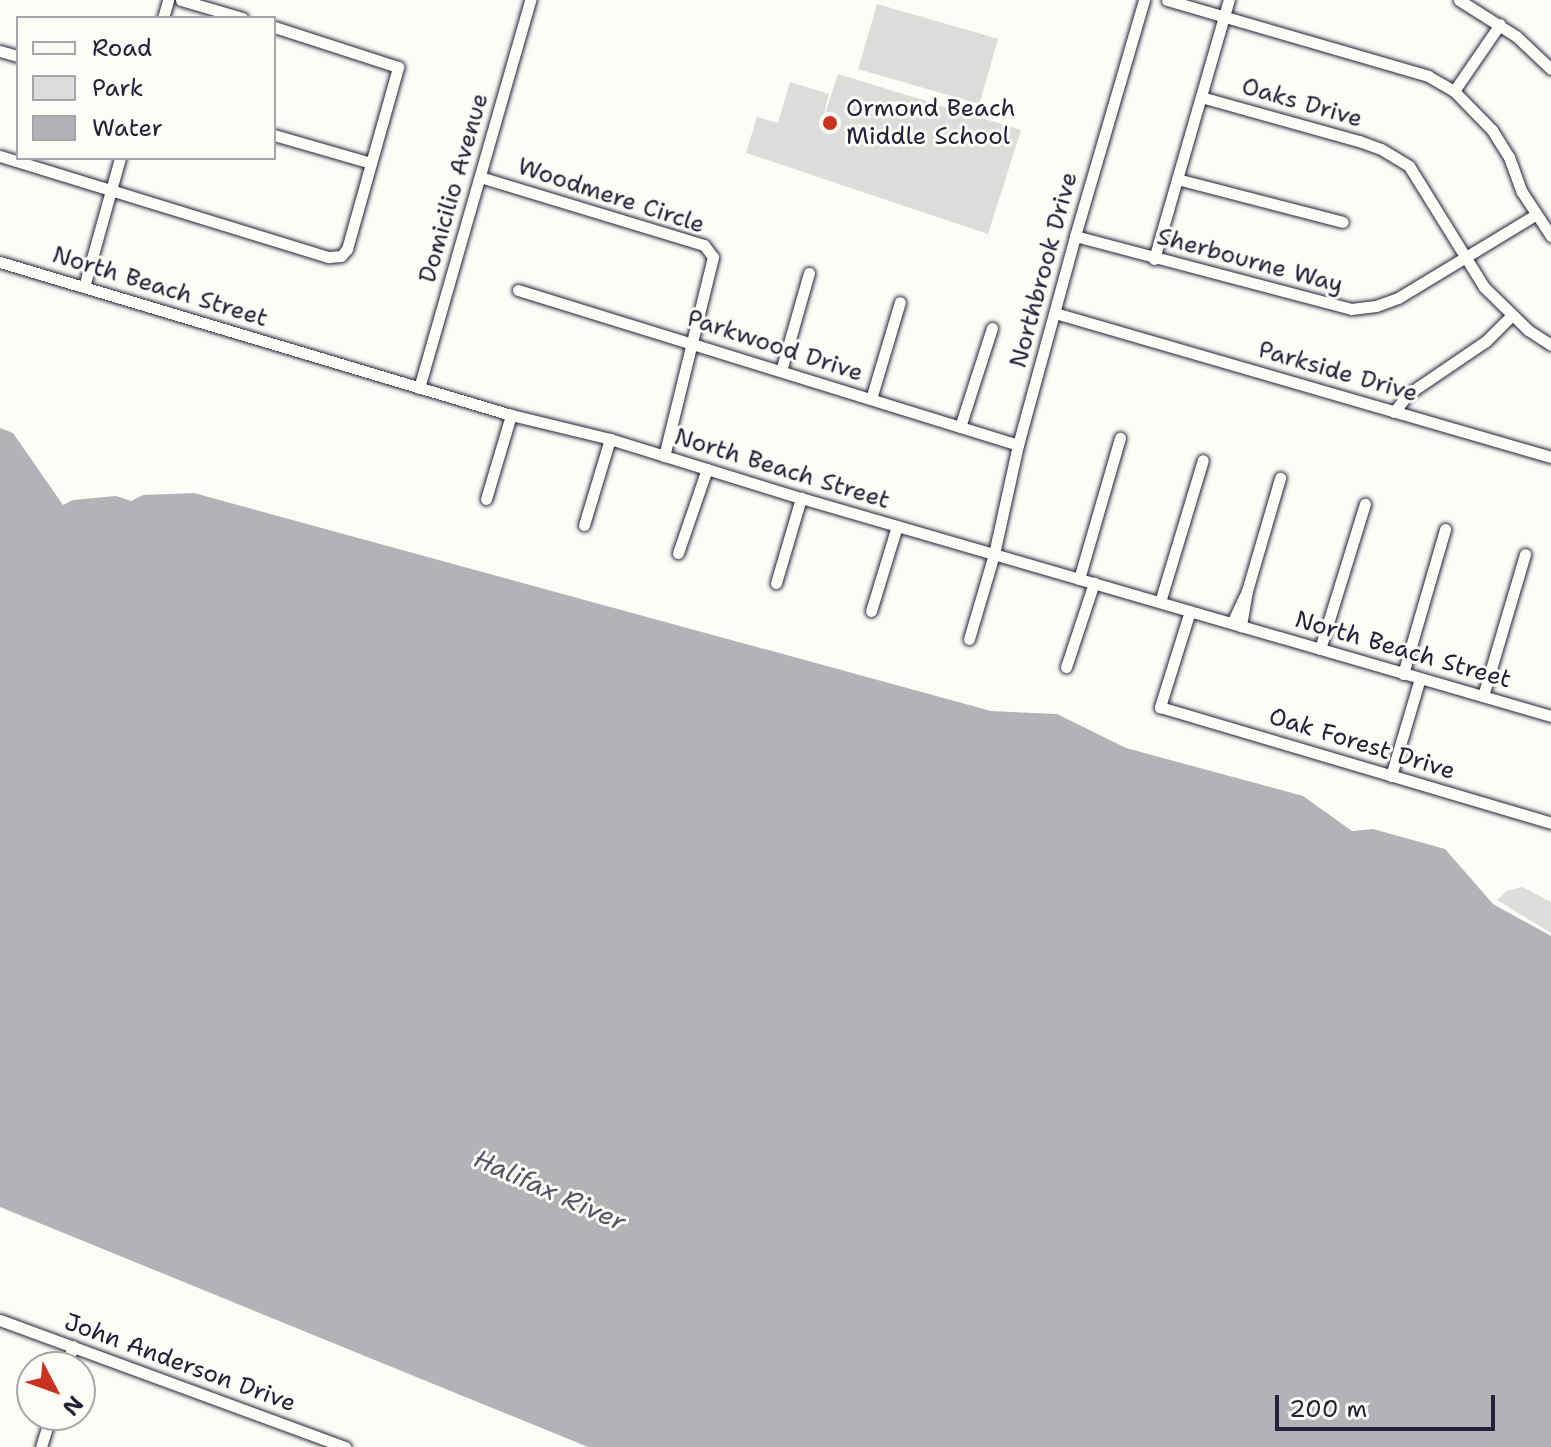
<!DOCTYPE html>
<style>
body{margin:0}
#map{position:relative;width:1551px;height:1447px;overflow:hidden;background:#fdfcf7;font-family:"Shantell Sans",sans-serif}
div>[style]{position:absolute}
[style*='--x']{left:calc(var(--x)*1px);top:calc(var(--y)*1px);width:calc(var(--w)*1px);rotate:calc(var(--a)*1deg)}
.green>*{inset:0;background:#dddcdb;transform-origin:0 0}
.water>*{inset:0;background:#b2b2b7}
.roads{filter:drop-shadow(0 0 2px #22223b) drop-shadow(0 0 2px #22223b)}
.minor>*{height:11px;margin:-5.5px;padding:0 5.5px;transform-origin:5.5px;border-radius:5.5px;background:#fdfcf7}
.dots>*{width:22px;height:22px;translate:-50% -50%;box-sizing:border-box;border:4px solid #fdfcf7;border-radius:50%}
span{translate:-50% -50%;white-space:nowrap;text-align:center;line-height:1.15;-webkit-text-stroke:6px #fdfcf7;paint-order:stroke}
.street-label{font-size:24px;color:#22223b}
.poi-label{font-size:24px;color:#22223b}
.left{translate:0 -50%;text-align:left}
.water-label{font-size:26px;color:#545466;font-style:italic}
.legend{position:absolute;left:16px;top:16px;width:260px;height:144px;box-sizing:border-box;background:#fdfcf7;border:2px solid #a5a5ac;margin:0;padding:10px 14px;list-style:none;font-size:24px;color:#22223b}
.legend li{display:flex;align-items:center;gap:16px;height:40px}
.legend b{width:40px;border:2px solid #a5a5ac}
.north{position:absolute;left:16px;top:1351px;width:80px;height:80px;box-sizing:border-box;background:#fdfcf7;border:2px solid #a5a5ac;border-radius:50%;rotate:131deg;font-size:22px;font-weight:700;line-height:32px;text-align:center;color:#22223b}
.north::after{content:'';display:block;margin:auto;width:28px;height:36px;background:#c8321e;clip-path:polygon(50% 0,100% 100%,50% 72%,0 100%)}
.scale{position:absolute;left:1275px;top:1395px;width:220px;height:36px;box-sizing:border-box;border:4px solid #22223b;border-top:0;padding-left:10px;font-size:24px;line-height:28px;white-space:nowrap;color:#22223b;-webkit-text-stroke:6px #fdfcf7;paint-order:stroke}
</style>
<div id="map">
<div class="green">
<i style="left:877px;top:4px;width:126px;height:68px;rotate:16deg"></i>
<i style="clip-path:polygon(838px 74px,1021px 130px,988px 234px,746px 153px,757px 117px,778px 123px,790px 82px,829px 94px,821px 126px)"></i>
<i style="clip-path:polygon(1522px 887px,1551px 902px,1551px 933px,1497px 900px,1507px 891px)"></i>
</div>
<div class="water">
<i style="clip-path:polygon(0 428px,13px 433px,63px 505px,73px 500px,116px 496px,131px 501px,143px 495px,194px 493px,991px 711px,1057px 714px,1126px 748px,1303px 796px,1352px 831px,1373px 829px,1445px 849px,1493px 904px,1551px 936px,1551px 1447px,588px 1447px,0 1207px)"></i>
</div>
<div class="roads">
<div class="minor">
<i style="--x:181;--y:0;--w:64;--a:16.4"></i>
<i style="--x:1167;--y:0;--w:272;--a:16.2"></i>
<i style="--x:1428;--y:76;--w:30;--a:30"></i>
<i style="--x:1454;--y:91;--w:54;--a:45.7"></i>
<i style="--x:1492;--y:130;--w:32;--a:58"></i>
<i style="--x:1509;--y:157;--w:37;--a:70"></i>
<i style="--x:1522;--y:192;--w:53;--a:56.6"></i>
<i style="--x:1459;--y:0;--w:67;--a:32.3"></i>
<i style="--x:1516;--y:36;--w:48;--a:43.3"></i>
<i style="--x:163;--y:18;--w:19;--a:-74"></i>
<i style="--x:0;--y:51;--w:19;--a:16"></i>
<i style="--x:1454;--y:91;--w:81;--a:-55.5"></i>
<i style="--x:1201;--y:97;--w:164;--a:15.6"></i>
<i style="--x:1359;--y:141;--w:23;--a:20"></i>
<i style="--x:1381;--y:149;--w:33;--a:31"></i>
<i style="--x:1409;--y:166;--w:142;--a:58.2"></i>
<i style="--x:1484;--y:287;--w:62;--a:44.3"></i>
<i style="--x:1528;--y:330;--w:27;--a:33"></i>
<i style="--x:274;--y:135;--w:101;--a:16.1"></i>
<i style="--x:0;--y:156;--w:344;--a:17.1"></i>
<i style="--x:329;--y:257;--w:12;--a:-5"></i>
<i style="--x:341;--y:256;--w:9;--a:-49"></i>
<i style="--x:347;--y:249;--w:189;--a:-74.3"></i>
<i style="--x:398;--y:67;--w:130;--a:-162.1"></i>
<i style="--x:480;--y:177;--w:234;--a:16.9"></i>
<i style="--x:704;--y:245;--w:15;--a:53"></i>
<i style="--x:713;--y:257;--w:205;--a:103.8"></i>
<i style="--x:1177;--y:179;--w:171;--a:14.5"></i>
<i style="--x:1075;--y:236;--w:285;--a:14.8"></i>
<i style="--x:1351;--y:309;--w:25;--a:-7"></i>
<i style="--x:1376;--y:306;--w:23;--a:-20"></i>
<i style="--x:1398;--y:298;--w:160;--a:-31.2"></i>
<i style="--x:1154;--y:259;--w:270;--a:-73.9"></i>
<i style="--x:0;--y:262;--w:533;--a:16.67"></i>
<i style="--x:511;--y:415;--w:102;--a:13.6"></i>
<i style="--x:610;--y:439;--w:200;--a:17.2"></i>
<i style="--x:801;--y:498;--w:781;--a:16.21"></i>
<i style="--x:84;--y:287;--w:134;--a:-74.4"></i>
<i style="--x:518;--y:290;--w:523;--a:17.22"></i>
<i style="--x:1055;--y:313;--w:516;--a:16.19"></i>
<i style="--x:781;--y:371;--w:102;--a:-74.1"></i>
<i style="--x:419;--y:388;--w:404;--a:-74"></i>
<i style="--x:871;--y:399;--w:101;--a:-73.4"></i>
<i style="--x:1394;--y:412;--w:23;--a:-52"></i>
<i style="--x:1408;--y:394;--w:94;--a:-34.2"></i>
<i style="--x:1486;--y:341;--w:37;--a:-45"></i>
<i style="--x:960;--y:427;--w:104;--a:-72.1"></i>
<i style="--x:486;--y:499;--w:88;--a:-73.4"></i>
<i style="--x:584;--y:525;--w:90;--a:-73.2"></i>
<i style="--x:678;--y:553;--w:89;--a:-71"></i>
<i style="--x:1079;--y:579;--w:147;--a:-73.8"></i>
<i style="--x:776;--y:583;--w:89;--a:-73.6"></i>
<i style="--x:1247;--y:591;--w:118;--a:-73.7"></i>
<i style="--x:1160;--y:602;--w:148;--a:-73.2"></i>
<i style="--x:871;--y:611;--w:89;--a:-73"></i>
<i style="--x:1190;--y:611;--w:101;--a:107.4"></i>
<i style="--x:1160;--y:707;--w:408;--a:16.5"></i>
<i style="--x:1232;--y:623;--w:35;--a:-65"></i>
<i style="--x:1247;--y:591;--w:36;--a:100"></i>
<i style="--x:969;--y:639;--w:89;--a:-73.6"></i>
<i style="--x:994;--y:554;--w:112;--a:-77.6"></i>
<i style="--x:1018;--y:445;--w:217;--a:-74.7"></i>
<i style="--x:1075;--y:236;--w:246;--a:-73.7"></i>
<i style="--x:1320;--y:649;--w:152;--a:-72.8"></i>
<i style="--x:1066;--y:667;--w:89;--a:-71.6"></i>
<i style="--x:1403;--y:674;--w:151;--a:-73.8"></i>
<i style="--x:1483;--y:696;--w:148;--a:-73.5"></i>
<i style="--x:1391;--y:776;--w:102;--a:-73.5"></i>
<i style="--x:0;--y:1320;--w:368;--a:20.2"></i>
<i style="--x:66;--y:1367;--w:22;--a:-72"></i>
<i style="--x:41;--y:1447;--w:34;--a:-73"></i>
</div>
</div>
<div class="dots">
<i style="left:830px;top:123px;background:#c8321e"></i>
</div>
<div class="street-label">
<span style="left:1302px;top:103px;rotate:16deg">Oaks Drive</span>
<span style="left:454px;top:188px;rotate:-74deg">Domicilio Avenue</span>
<span style="left:611px;top:196px;rotate:18deg">Woodmere Circle</span>
<span style="left:1250px;top:261px;rotate:15deg">Sherbourne Way</span>
<span style="left:1044px;top:270px;rotate:-75deg">Northbrook Drive</span>
<span style="left:160px;top:287px;rotate:17deg">North Beach Street</span>
<span style="left:775px;top:346px;rotate:18deg">Parkwood Drive</span>
<span style="left:1338px;top:372px;rotate:16deg">Parkside Drive</span>
<span style="left:782px;top:469px;rotate:17deg">North Beach Street</span>
<span style="left:1403px;top:650px;rotate:16deg">North Beach Street</span>
<span style="left:1362px;top:744px;rotate:17deg">Oak Forest Drive</span>
<span style="left:180px;top:1363px;rotate:20deg">John Anderson Drive</span>
</div>
<div class="poi-label">
<span class="left" style="left:846px;top:123px">Ormond Beach<br>Middle School</span>
</div>
<div class="water-label">
<span style="left:550px;top:1190px;rotate:24deg">Halifax River</span>
</div>
<ul class="legend">
<li><b style="height:10px;background:#fdfcf7"></b>Road</li>
<li><b style="height:22px;background:#dddcdb"></b>Park</li>
<li><b style="height:22px;background:#b2b2b7"></b>Water</li>
</ul>
<div class="north">N</div>
<div class="scale">200 m</div>
</div>
